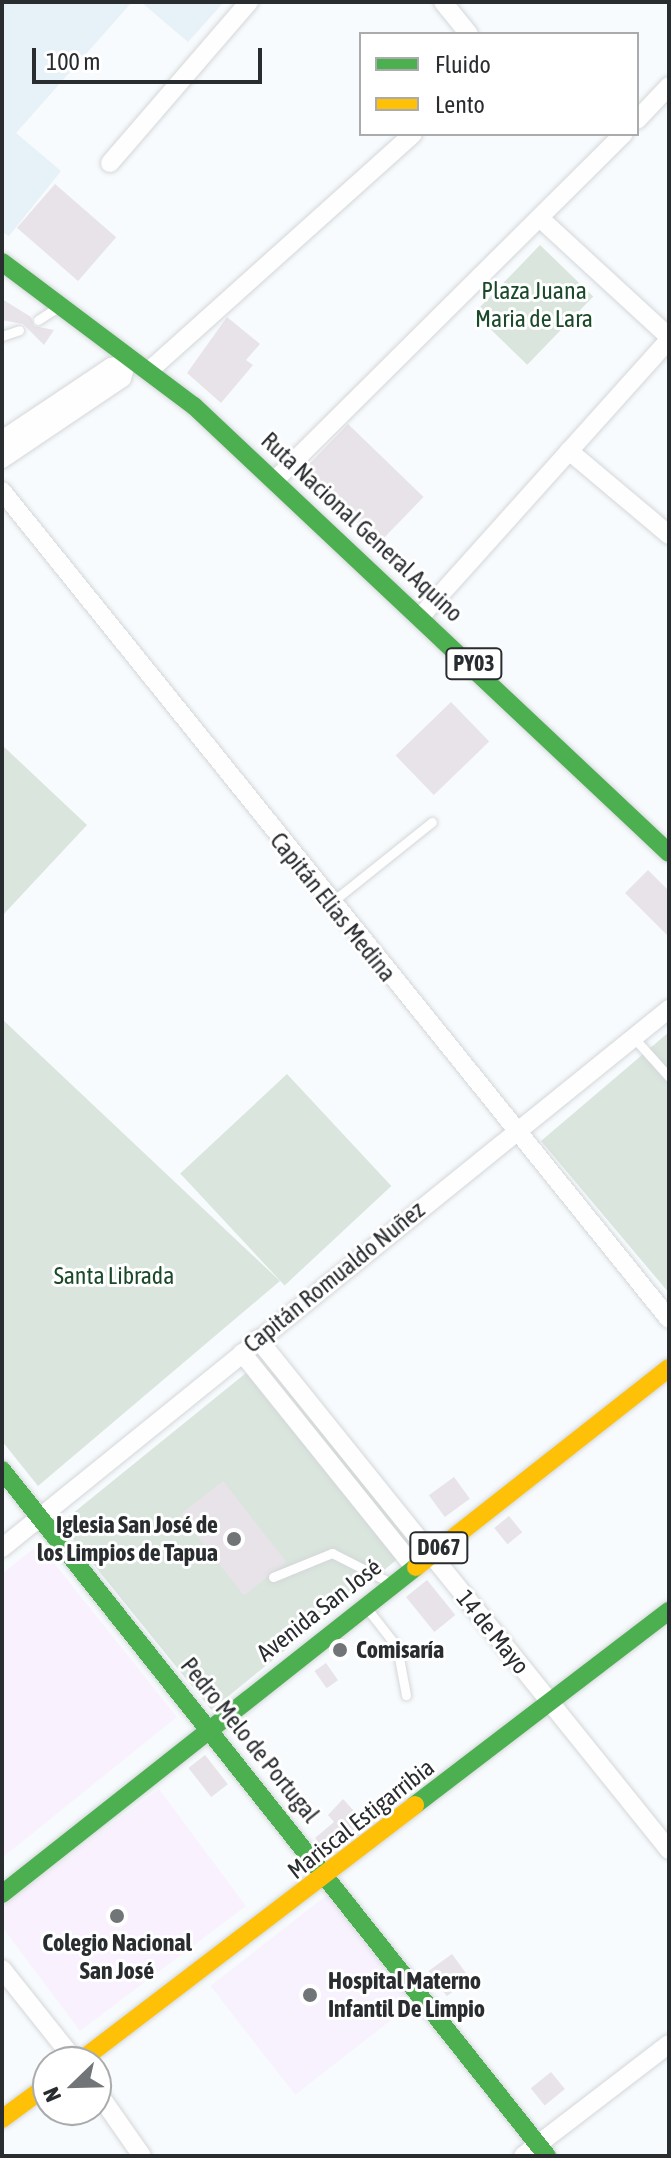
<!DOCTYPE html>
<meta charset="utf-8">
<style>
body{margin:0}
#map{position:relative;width:671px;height:2158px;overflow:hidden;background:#f8fbfd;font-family:"Asap Condensed",sans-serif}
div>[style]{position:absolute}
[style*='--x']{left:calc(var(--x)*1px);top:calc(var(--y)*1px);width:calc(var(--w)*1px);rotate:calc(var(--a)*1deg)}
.built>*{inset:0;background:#e7f1f8}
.education>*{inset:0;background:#f9f2fe}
.medical>*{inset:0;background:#f7f2fe;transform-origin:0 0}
.green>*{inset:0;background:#d9e5dd;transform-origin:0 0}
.building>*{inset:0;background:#e8e3e8;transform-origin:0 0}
.roads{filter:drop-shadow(0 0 2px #d4d7d9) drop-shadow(0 0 2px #d4d7d9)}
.lane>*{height:9px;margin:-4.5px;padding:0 4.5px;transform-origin:4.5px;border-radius:4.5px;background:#fefeff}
.street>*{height:18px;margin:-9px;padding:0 9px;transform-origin:9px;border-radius:9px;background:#fefeff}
.fast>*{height:18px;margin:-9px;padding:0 9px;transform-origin:9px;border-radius:9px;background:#4caf50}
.slow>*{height:18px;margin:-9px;padding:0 9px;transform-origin:9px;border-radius:9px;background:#ffc107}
.dots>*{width:22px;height:22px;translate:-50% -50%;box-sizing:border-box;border:4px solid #fff;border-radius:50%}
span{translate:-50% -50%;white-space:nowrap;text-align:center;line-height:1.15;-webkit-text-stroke:6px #fff;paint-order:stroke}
.shield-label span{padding:2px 6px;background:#fff;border:2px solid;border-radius:6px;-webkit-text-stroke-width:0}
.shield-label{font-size:22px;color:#2a2d30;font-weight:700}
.park-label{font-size:24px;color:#1a4a29}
.street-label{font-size:24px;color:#2a2d30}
.poi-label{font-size:24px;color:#2a2d30;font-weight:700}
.right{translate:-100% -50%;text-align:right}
.left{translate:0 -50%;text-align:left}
.frame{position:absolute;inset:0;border:4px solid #2a2d30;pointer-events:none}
.legend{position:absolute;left:359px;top:32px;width:280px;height:104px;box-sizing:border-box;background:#fff;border:2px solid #aaabac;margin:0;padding:10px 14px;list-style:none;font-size:24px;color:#2a2d30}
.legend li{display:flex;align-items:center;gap:16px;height:40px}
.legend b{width:40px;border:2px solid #aaabac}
.north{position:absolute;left:32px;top:2046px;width:80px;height:80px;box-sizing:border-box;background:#fff;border:2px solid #aaabac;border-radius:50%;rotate:247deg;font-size:22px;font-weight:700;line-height:32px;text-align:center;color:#2a2d30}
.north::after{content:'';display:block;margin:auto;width:28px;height:36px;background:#727578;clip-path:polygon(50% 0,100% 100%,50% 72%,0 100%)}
.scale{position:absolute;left:32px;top:48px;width:230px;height:36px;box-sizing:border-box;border:4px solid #2a2d30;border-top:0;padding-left:10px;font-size:24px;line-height:28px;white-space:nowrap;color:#2a2d30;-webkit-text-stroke:6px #fff;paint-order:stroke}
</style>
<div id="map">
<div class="built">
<i style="clip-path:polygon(2px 2px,132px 2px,16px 133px,61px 171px,9px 236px,2px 232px)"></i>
<i style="clip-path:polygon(141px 2px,224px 2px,188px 42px)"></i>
</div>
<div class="education">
<i style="clip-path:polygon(39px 1544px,177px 1717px,2px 1858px,2px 1574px)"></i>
<i style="clip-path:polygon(159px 1789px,246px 1906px,80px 2031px,2px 1927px,2px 1906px)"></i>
</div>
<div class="medical">
<i style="left:327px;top:1895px;width:138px;height:148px;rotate:52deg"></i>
</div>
<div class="green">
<i style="left:540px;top:245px;width:74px;height:95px;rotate:44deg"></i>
<i style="clip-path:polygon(2px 745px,87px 825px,2px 916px)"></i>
<i style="clip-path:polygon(2px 1019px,280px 1281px,38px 1486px,2px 1441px)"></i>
<i style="clip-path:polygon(669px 1032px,669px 1293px,541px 1141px)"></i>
<i style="left:287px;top:1074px;width:153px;height:146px;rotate:47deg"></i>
<i style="clip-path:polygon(260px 1358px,414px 1546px,413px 1547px,410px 1549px)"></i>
<i style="left:246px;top:1373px;width:240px;height:239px;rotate:51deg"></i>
</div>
<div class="building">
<i style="left:55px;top:184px;width:81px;height:58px;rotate:41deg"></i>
<i style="clip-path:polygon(2px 299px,31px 317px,34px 326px,54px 330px,44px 345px,23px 324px,2px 320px)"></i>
<i style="clip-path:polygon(227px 317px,260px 344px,246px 360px,253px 365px,221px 403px,187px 373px)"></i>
<i style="left:348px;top:424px;width:105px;height:64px;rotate:44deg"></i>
<i style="left:451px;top:702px;width:55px;height:77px;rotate:46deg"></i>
<i style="clip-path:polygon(648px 870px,669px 891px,669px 937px,625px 893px)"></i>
<i style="left:454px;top:1477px;width:27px;height:31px;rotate:54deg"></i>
<i style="left:223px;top:1481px;width:103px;height:54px;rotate:52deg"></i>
<i style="left:509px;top:1516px;width:21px;height:19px;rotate:51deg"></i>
<i style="left:427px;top:1580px;width:45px;height:27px;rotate:51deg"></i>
<i style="left:326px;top:1663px;width:21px;height:14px;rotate:55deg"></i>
<i style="left:205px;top:1755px;width:37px;height:21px;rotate:52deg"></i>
<i style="clip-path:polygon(343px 1799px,364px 1822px,326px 1852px,315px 1838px,334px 1822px,328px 1815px)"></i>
<i style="left:452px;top:1954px;width:31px;height:29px;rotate:54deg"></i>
<i style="left:551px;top:2072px;width:22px;height:26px;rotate:51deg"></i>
</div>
<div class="roads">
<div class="lane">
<i style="--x:38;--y:320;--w:20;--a:-33"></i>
<i style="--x:2;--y:336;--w:18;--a:-19"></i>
<i style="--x:332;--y:902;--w:128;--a:-38.7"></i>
<i style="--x:635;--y:1039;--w:51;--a:48.2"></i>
<i style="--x:273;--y:1577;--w:64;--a:-22.1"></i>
<i style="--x:332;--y:1553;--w:64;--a:27"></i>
<i style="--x:369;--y:1611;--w:46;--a:52.1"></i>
<i style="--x:397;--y:1647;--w:49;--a:79.4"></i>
</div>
<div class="street">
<i style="--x:443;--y:2;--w:41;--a:50.9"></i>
<i style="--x:637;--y:120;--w:47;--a:-46.7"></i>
<i style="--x:110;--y:163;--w:213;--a:-49.2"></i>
<i style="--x:543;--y:221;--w:171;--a:42.6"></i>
<i style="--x:150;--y:370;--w:353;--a:-41.9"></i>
<i style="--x:2;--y:440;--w:131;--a:-33.8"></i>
<i style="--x:111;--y:367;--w:15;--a:-8"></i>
<i style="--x:569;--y:451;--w:131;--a:40"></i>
<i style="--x:2;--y:459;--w:145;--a:-34"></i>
<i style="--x:122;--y:378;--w:14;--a:-73"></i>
<i style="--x:276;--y:479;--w:490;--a:-44.8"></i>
<i style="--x:2;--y:491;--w:1063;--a:51.15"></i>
<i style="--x:423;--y:614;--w:368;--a:-48.1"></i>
<i style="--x:258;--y:1339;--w:656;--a:51.19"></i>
<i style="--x:242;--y:1353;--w:275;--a:51.2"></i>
<i style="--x:2;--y:1548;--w:858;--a:-38.94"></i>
<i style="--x:2;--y:1969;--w:119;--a:51.5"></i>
<i style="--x:96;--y:2090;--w:80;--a:55.1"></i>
<i style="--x:523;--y:2156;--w:184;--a:-37.5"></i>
</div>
<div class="fast">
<i style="--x:2;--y:262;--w:240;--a:36.9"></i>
<i style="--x:194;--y:406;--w:652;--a:43.26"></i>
<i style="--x:2;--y:1470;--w:876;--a:51.53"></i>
<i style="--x:415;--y:1805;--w:320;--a:-37.4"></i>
<i style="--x:2;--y:1894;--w:528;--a:-38.3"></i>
</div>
<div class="slow">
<i style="--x:416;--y:1567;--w:322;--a:-38.2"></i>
<i style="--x:79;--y:2062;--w:423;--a:-37.4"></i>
<i style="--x:2;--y:2119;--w:57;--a:-36.5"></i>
</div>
</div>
<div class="dots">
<i style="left:234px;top:1539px;background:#727578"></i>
<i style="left:340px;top:1650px;background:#727578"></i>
<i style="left:117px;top:1916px;background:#727578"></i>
<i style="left:310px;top:1995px;background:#727578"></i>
</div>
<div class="shield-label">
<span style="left:474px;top:664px">PY03</span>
<span style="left:439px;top:1548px">D067</span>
</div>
<div class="park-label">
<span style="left:534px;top:305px">Plaza Juana<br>Maria de Lara</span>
<span style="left:114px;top:1276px">Santa Librada</span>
</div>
<div class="street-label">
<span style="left:362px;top:527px;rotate:43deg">Ruta Nacional General Aquino</span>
<span style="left:333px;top:907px;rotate:51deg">Capitán Elias Medina</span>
<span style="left:334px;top:1277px;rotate:-39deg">Capitán Romualdo Nuñez</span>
<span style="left:319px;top:1610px;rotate:-38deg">Avenida San José</span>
<span style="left:493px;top:1632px;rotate:51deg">14 de Mayo</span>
<span style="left:250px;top:1740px;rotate:51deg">Pedro Melo de Portugal</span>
<span style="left:361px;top:1819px;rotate:-38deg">Mariscal Estigarribia</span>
</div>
<div class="poi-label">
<span class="right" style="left:218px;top:1539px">Iglesia San José de<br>los Limpios de Tapua</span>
<span class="left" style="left:356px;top:1650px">Comisaría</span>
<span style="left:117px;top:1957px">Colegio Nacional<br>San José</span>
<span class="left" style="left:328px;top:1995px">Hospital Materno<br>Infantil De Limpio</span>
</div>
<div class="frame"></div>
<ul class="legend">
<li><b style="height:10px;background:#4caf50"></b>Fluido</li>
<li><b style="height:10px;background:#ffc107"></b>Lento</li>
</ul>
<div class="north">N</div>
<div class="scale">100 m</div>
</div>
